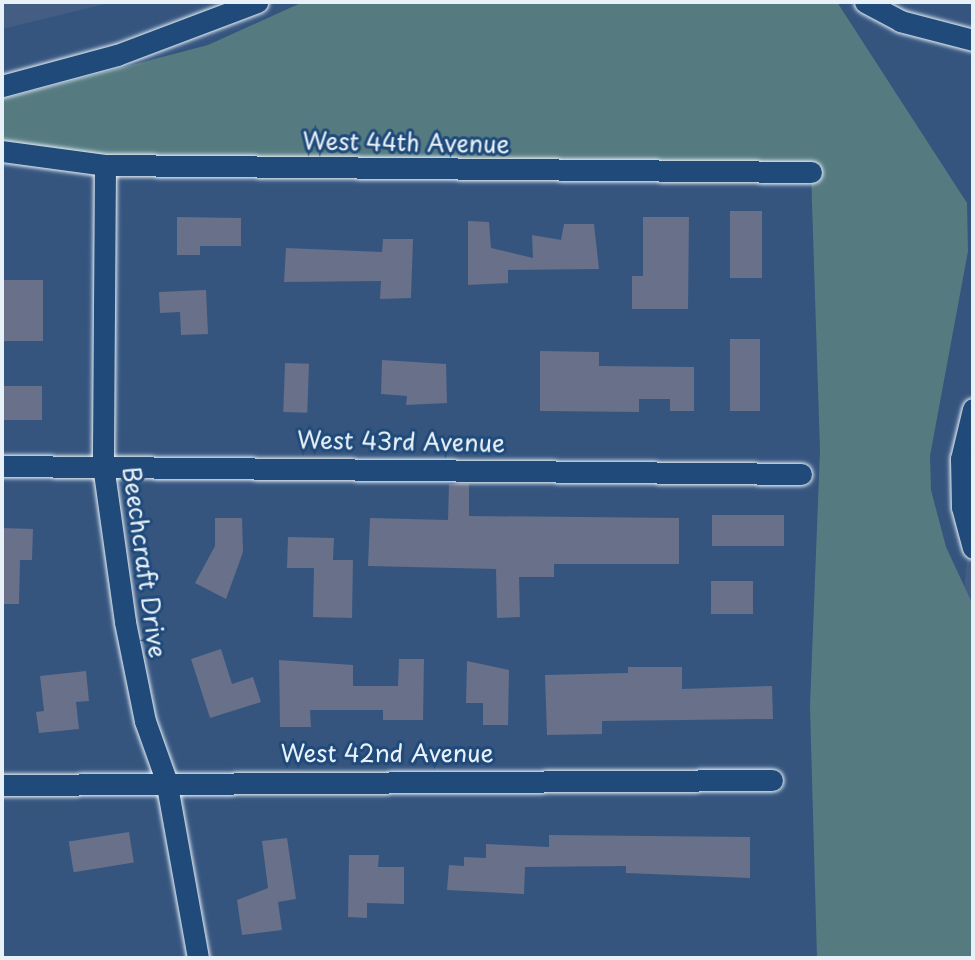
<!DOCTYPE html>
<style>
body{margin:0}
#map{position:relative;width:975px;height:960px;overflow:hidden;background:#35557f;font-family:"Playpen Sans",sans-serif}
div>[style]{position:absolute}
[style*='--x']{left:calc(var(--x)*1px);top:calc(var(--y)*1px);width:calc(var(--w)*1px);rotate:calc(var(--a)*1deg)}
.built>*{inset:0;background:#445d82}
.green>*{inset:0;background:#557b81}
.building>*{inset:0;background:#68708a;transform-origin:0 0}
.roads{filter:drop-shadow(0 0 2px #e8f1f8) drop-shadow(0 0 2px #e8f1f8)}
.minor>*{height:21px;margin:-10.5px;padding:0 10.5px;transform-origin:10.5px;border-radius:10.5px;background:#1f4a7a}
span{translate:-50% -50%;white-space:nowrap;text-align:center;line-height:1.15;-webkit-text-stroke:6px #1f4a7a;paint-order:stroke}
.street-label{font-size:24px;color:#e8f1f8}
.frame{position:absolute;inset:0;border:4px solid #e8f1f8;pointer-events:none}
</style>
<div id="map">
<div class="built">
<i style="clip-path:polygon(2px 2px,114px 2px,2px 29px)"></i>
<i style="clip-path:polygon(973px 497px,973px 653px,960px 631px)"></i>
</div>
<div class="green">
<i style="clip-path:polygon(303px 2px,837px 2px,967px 203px,968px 251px,930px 456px,931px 490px,946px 547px,973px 605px,973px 958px,817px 958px,810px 706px,820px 451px,811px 172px,105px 165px,2px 147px,2px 99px,208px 45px)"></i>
</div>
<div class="building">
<i style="left:730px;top:211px;width:32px;height:67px"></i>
<i style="clip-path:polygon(177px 217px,241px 218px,241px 246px,200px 246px,200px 255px,177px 255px)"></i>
<i style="clip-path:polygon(643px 217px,689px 217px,688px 309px,632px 309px,632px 276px,643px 276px)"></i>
<i style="clip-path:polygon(468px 221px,489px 222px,491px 248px,533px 258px,532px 235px,561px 240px,564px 224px,594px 224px,599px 269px,508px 270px,508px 283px,468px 285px)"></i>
<i style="clip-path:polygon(383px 239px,413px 239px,411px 298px,380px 299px,381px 281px,284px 282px,286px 248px,382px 252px)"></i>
<i style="left:2px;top:280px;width:41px;height:61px"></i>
<i style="clip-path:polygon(206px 290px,208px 334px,181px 335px,180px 312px,160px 313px,159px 292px)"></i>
<i style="left:730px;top:339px;width:30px;height:72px"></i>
<i style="clip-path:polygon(540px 351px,599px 352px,599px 366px,694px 367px,694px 411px,670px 411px,670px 399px,639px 399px,639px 412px,540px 411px)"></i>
<i style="clip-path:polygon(382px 360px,446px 364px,447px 403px,406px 405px,407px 396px,381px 394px)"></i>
<i style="left:285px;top:363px;width:24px;height:49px;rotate:2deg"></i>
<i style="left:2px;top:386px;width:40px;height:34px"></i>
<i style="clip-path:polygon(449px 484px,469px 484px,469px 516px,679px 518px,679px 564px,554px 564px,554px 577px,519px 577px,520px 617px,497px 618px,496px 569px,368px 566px,370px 518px,448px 520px)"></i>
<i style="left:712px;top:515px;width:72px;height:31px"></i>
<i style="clip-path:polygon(215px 518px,242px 518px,243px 552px,226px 599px,195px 583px,215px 546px)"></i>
<i style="clip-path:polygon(2px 528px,33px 529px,32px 560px,20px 560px,19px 604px,2px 604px)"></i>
<i style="clip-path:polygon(288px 537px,334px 538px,333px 560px,353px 560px,352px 618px,313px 617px,314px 568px,287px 568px)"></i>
<i style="left:711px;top:581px;width:42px;height:33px"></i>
<i style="clip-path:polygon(221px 649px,232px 684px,253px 677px,261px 702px,210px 718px,191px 659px)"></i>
<i style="clip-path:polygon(399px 659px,424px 659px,423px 720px,383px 720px,383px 710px,310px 710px,311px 727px,280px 727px,279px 660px,353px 665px,353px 686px,398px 686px)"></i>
<i style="clip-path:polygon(467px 661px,509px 670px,508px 725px,483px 725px,483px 703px,466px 703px)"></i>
<i style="clip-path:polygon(628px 667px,682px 667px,682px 689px,772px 686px,773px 719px,602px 721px,602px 734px,547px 735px,545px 675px,628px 673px)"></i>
<i style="clip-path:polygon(86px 671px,89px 701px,76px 702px,79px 729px,39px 733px,36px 712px,44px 711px,40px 676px)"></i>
<i style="left:129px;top:832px;width:31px;height:61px;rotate:81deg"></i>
<i style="clip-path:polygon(549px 835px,750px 837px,750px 878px,626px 873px,626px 866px,525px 867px,524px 894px,447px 890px,449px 865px,464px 866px,464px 857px,486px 858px,486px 844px,549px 847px)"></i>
<i style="clip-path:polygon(287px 838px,296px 899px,278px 902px,282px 930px,242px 935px,237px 900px,268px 888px,262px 841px)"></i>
<i style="clip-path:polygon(349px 855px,379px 855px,378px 867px,404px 867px,404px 904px,367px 903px,367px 918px,348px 917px)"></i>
</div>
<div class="roads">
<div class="minor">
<i style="--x:865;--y:2;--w:40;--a:28"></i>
<i style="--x:900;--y:21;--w:75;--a:14.6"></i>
<i style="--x:2;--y:86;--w:119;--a:-15.1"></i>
<i style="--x:117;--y:55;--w:150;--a:-20.7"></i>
<i style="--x:2;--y:151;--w:104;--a:7.7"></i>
<i style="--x:105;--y:165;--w:706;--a:0.57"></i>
<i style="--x:105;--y:165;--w:300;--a:90.4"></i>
<i style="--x:103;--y:465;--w:159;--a:82"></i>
<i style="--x:125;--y:622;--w:101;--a:78.6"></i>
<i style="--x:145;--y:721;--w:63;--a:70.4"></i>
<i style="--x:166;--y:780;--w:181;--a:79.8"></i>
<i style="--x:973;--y:409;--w:51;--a:103.5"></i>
<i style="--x:961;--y:459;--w:48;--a:88.8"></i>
<i style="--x:962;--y:507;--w:42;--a:75"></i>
<i style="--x:2;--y:466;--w:799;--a:0.57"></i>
<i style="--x:2;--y:785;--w:770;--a:-0.37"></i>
</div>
</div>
<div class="street-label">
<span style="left:406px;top:142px;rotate:1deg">West 44th Avenue</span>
<span style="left:401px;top:441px;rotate:1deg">West 43rd Avenue</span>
<span style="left:145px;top:562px;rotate:82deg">Beechcraft Drive</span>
<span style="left:387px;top:753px">West 42nd Avenue</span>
</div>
<div class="frame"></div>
</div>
